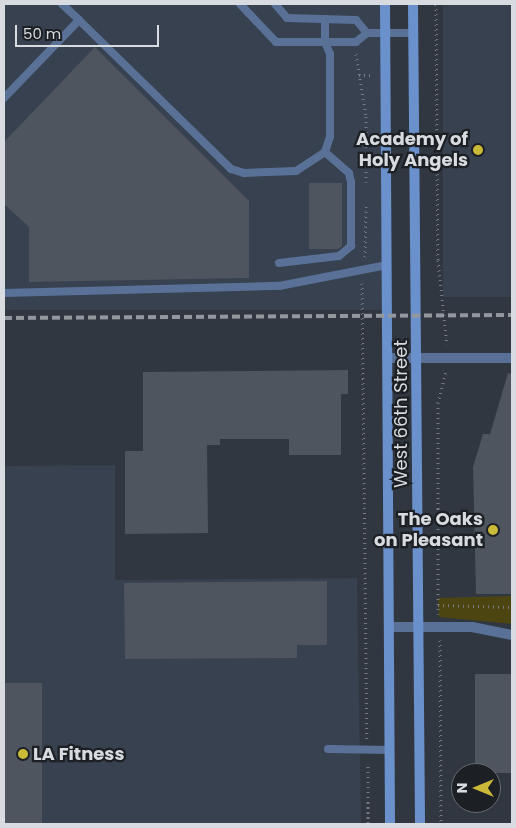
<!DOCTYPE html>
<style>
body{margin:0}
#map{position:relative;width:516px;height:828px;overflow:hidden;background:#313741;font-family:Poppins,sans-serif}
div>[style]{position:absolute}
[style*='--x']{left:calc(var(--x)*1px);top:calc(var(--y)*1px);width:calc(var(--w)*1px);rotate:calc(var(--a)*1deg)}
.built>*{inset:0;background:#37414f;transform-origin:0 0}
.green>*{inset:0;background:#4c4511}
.building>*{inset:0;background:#4e555f;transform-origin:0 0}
.path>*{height:3px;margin-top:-1.5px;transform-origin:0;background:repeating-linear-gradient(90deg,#767b83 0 1px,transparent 0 5px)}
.service>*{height:8px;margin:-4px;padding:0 4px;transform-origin:4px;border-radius:4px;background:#597197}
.minor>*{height:10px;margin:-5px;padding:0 5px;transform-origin:5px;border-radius:5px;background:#597197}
.secondary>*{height:10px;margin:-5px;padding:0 5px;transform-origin:5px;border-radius:5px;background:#6b91cd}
.rail>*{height:4px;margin-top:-2px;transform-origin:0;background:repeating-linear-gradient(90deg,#93989f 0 8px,transparent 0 12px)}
.dots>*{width:14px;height:14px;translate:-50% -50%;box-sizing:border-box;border:2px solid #1c1f23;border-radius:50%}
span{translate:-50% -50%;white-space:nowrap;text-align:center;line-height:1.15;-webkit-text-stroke:4.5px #1c1f23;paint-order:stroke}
.poi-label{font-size:18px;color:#d8dce1;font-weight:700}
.right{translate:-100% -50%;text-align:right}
.left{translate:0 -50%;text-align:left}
.street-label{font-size:18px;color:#d8dce1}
.frame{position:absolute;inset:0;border:5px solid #d8dce1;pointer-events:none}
.north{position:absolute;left:451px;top:763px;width:50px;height:50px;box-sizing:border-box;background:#1c1f23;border:1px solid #676b6f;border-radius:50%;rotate:270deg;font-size:14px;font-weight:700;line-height:20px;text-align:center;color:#d8dce1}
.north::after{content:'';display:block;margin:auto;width:18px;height:22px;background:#cbba39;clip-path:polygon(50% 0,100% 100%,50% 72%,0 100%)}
.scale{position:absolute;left:15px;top:25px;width:144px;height:22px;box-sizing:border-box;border:2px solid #d8dce1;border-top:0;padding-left:6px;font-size:15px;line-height:18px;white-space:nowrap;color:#d8dce1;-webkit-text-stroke:4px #1c1f23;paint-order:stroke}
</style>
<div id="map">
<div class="built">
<i style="left:4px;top:4px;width:386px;height:306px"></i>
<i style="left:443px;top:4px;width:69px;height:293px"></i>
<i style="clip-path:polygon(115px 465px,115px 580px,357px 578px,361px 824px,4px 824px,4px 466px)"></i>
</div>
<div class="green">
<i style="clip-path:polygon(512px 596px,512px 624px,439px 617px,438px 598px)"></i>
</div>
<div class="building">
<i style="clip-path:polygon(95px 47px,249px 201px,249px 278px,29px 282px,29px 227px,4px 204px,4px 142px)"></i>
<i style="clip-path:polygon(309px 183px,342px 183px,342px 246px,338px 249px,309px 249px)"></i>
<i style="clip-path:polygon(348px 370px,348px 394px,341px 394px,341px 455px,289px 455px,289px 439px,220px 439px,220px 445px,207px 445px,208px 533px,125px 534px,125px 451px,143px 451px,143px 372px)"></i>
<i style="clip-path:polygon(508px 373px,512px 374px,512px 594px,476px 594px,473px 467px,483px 434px,490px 434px)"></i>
<i style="clip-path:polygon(327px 581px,327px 645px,297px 645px,297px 658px,125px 659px,124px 583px)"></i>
<i style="left:475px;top:674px;width:37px;height:99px"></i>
<i style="left:4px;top:683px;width:38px;height:141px"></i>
</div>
<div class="path">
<i style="--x:436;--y:4;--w:256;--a:89.6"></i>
<i style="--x:438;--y:260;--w:85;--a:84"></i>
<i style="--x:356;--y:54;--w:63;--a:80.8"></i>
<i style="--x:366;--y:116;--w:66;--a:90"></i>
<i style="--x:359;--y:75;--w:14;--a:0"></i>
<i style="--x:365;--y:257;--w:51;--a:-88.9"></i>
<i style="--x:362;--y:283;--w:456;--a:89.4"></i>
<i style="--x:438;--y:605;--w:74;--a:1.5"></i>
<i style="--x:438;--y:614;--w:211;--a:-90"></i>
<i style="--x:438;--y:403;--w:33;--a:-76"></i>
<i style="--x:440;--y:640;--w:184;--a:89.7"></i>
<i style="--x:368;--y:762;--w:62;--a:90"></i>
</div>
<div class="service">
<i style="--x:62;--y:4;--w:23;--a:43"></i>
<i style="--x:240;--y:4;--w:52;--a:46.5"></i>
<i style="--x:276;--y:42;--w:80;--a:0"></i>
<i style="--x:356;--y:42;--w:14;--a:-39"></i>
<i style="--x:367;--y:33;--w:46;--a:0"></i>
<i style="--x:275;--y:4;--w:18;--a:49"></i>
<i style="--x:287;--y:18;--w:69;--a:1.7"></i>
<i style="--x:356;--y:20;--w:17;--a:50"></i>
<i style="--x:4;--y:98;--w:108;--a:-46.1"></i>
<i style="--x:79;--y:20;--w:213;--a:44.4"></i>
<i style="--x:231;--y:169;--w:14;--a:17"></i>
<i style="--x:244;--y:173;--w:52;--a:-2.2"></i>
<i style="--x:296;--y:171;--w:35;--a:-33"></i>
<i style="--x:325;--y:152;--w:16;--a:-72"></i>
<i style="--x:330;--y:137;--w:83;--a:-90"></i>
<i style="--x:330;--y:54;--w:13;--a:-113"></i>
<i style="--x:325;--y:42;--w:23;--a:-90"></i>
<i style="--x:279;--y:263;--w:60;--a:-6.7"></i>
<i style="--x:339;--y:256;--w:16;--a:-40"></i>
<i style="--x:351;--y:246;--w:64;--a:-90"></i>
<i style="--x:351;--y:182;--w:9;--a:-103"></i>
<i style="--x:349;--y:173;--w:32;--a:-139"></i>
<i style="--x:4;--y:293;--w:275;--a:-1.5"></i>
<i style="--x:279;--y:286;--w:110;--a:-11"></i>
<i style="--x:328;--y:749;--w:62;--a:0.9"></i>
</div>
<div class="minor">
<i style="--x:387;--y:358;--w:125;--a:0"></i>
<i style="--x:389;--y:627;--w:83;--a:0"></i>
<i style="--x:472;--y:627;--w:41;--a:11.3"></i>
</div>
<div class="secondary">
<i style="--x:385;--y:4;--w:820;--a:89.65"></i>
<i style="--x:413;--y:4;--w:820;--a:89.51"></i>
</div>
<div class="rail">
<i style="--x:4;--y:318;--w:508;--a:-0.34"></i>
</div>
<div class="dots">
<i style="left:478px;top:150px;background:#cbba39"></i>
<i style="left:493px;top:530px;background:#cbba39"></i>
<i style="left:23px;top:754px;background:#cbba39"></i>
</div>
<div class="poi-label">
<span class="right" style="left:468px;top:150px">Academy of<br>Holy Angels</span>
<span class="right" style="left:483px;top:530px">The Oaks<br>on Pleasant</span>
<span class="left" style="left:33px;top:754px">LA Fitness</span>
</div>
<div class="street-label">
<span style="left:401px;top:414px;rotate:-90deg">West 66th Street</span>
</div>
<div class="frame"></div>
<div class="north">N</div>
<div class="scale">50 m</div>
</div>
